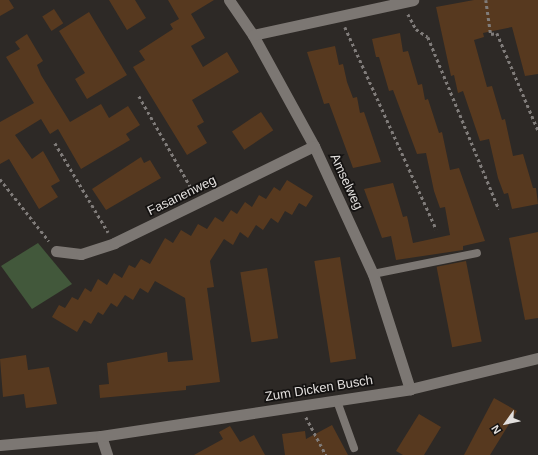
<!DOCTYPE html>
<style>
body{margin:0}
#map{position:relative;width:538px;height:455px;overflow:hidden;background:#2d2926;font-family:Arial,sans-serif}
div>[style]{position:absolute}
[style*='--x']{left:calc(var(--x)*1px);top:calc(var(--y)*1px);width:calc(var(--w)*1px);rotate:calc(var(--a)*1deg)}
.green>*{inset:0;background:#42583b}
.building>*{inset:0;background:#57391f;transform-origin:0 0}
.path>*{height:2.5px;margin-top:-1.25px;transform-origin:0;background:repeating-linear-gradient(90deg,#807c7a 0 3px,transparent 0 6px)}
.service>*{height:8px;margin:-4px;padding:0 4px;transform-origin:4px;border-radius:4px;background:#7c7773}
.minor>*{height:11px;margin:-5.5px;padding:0 5.5px;transform-origin:5.5px;border-radius:5.5px;background:#7c7773}
span{translate:-50% -50%;white-space:nowrap;text-align:center;line-height:1.15;-webkit-text-stroke:3.5px #141211;paint-order:stroke}
.street-label{font-size:13px;color:#e2dfdd}
.north{position:absolute;left:486px;top:403px;width:40px;height:40px;-webkit-text-stroke:3px #141211;paint-order:stroke;rotate:237deg;font-size:11px;font-weight:700;line-height:16px;text-align:center;color:#e2dfdd}
.north::after{content:'';display:block;margin:auto;width:14px;height:18px;background:#e2dfdd;clip-path:polygon(50% 0,100% 100%,50% 72%,0 100%)}
</style>
<div id="map">
<div class="green">
<i style="clip-path:polygon(38px 243px,72px 284px,32px 309px,1px 266px)"></i>
</div>
<div class="building">
<i style="clip-path:polygon(0 0,9px 0,14px 8px,0 16px)"></i>
<i style="clip-path:polygon(109px 0,135px 0,146px 18px,127px 30px)"></i>
<i style="clip-path:polygon(168px 0,214px 0,191px 14px,205px 38px,191px 46px,203px 67px,227px 52px,239px 72px,192px 100px,204px 122px,197px 126px,207px 143px,187px 155px,133px 67px,145px 60px,139px 51px,173px 29px,170px 24px,179px 19px)"></i>
<i style="clip-path:polygon(474px 0,538px 0,538px 74px,525px 76px,512px 27px,483px 33px,484px 37px,474px 40px,487px 87px,492px 86px,502px 120px,505px 119px,513px 156px,523px 154px,533px 188px,536px 188px,538px 204px,512px 209px,508px 193px,504px 194px,498px 178px,489px 139px,480px 141px,463px 91px,458px 93px,454px 75px,451px 76px,436px 7px)"></i>
<i style="left:54px;top:9px;width:17px;height:14px;rotate:57deg"></i>
<i style="clip-path:polygon(89px 12px,127px 75px,87px 99px,75px 79px,85px 73px,59px 31px)"></i>
<i style="clip-path:polygon(400px 33px,403px 52px,408px 51px,418px 85px,422px 84px,425px 100px,428px 99px,439px 133px,442px 132px,450px 170px,459px 168px,485px 241px,463px 246px,463px 250px,396px 260px,391px 236px,382px 238px,364px 189px,393px 183px,403px 217px,407px 216px,413px 243px,450px 235px,445px 207px,440px 208px,434px 191px,426px 153px,417px 154px,393px 90px,389px 91px,379px 57px,376px 57px,372px 39px)"></i>
<i style="clip-path:polygon(27px 34px,43px 61px,37px 65px,41px 75px,70px 122px,101px 104px,109px 118px,128px 106px,140px 125px,126px 134px,130px 140px,81px 169px,58px 129px,50px 134px,41px 119px,15px 135px,32px 159px,43px 151px,60px 181px,51px 186px,58px 197px,39px 209px,9px 159px,0 164px,0 122px,34px 103px,6px 57px,20px 49px,15px 42px)"></i>
<i style="clip-path:polygon(335px 46px,339px 65px,343px 64px,347px 82px,353px 98px,357px 97px,360px 113px,364px 112px,381px 162px,353px 168px,329px 103px,324px 104px,307px 52px)"></i>
<i style="left:261px;top:112px;width:22px;height:35px;rotate:56deg"></i>
<i style="clip-path:polygon(141px 157px,144px 163px,150px 160px,161px 178px,106px 210px,92px 189px)"></i>
<i style="clip-path:polygon(287px 180px,313px 196px,306px 207px,299px 203px,292px 215px,285px 211px,278px 223px,271px 218px,263px 230px,256px 225px,248px 238px,240px 232px,233px 245px,224px 239px,210px 261px,214px 287px,207px 288px,220px 382px,186px 386px,186px 390px,100px 398px,99px 385px,109px 384px,107px 363px,167px 352px,168px 362px,193px 360px,185px 298px,155px 281px,148px 293px,140px 288px,133px 300px,125px 295px,117px 307px,111px 303px,103px 315px,98px 312px,91px 324px,84px 320px,77px 332px,52px 317px,59px 305px,65px 308px,72px 297px,78px 300px,85px 288px,91px 292px,98px 279px,107px 285px,114px 273px,122px 278px,129px 265px,135px 268px,141px 259px,150px 264px,165px 238px,173px 243px,181px 230px,191px 236px,198px 224px,207px 229px,215px 217px,223px 222px,231px 210px,237px 214px,245px 202px,252px 207px,259px 195px,266px 199px,274px 187px,280px 191px)"></i>
<i style="clip-path:polygon(538px 232px,538px 318px,525px 320px,509px 238px)"></i>
<i style="left:340px;top:257px;width:103px;height:26px;rotate:81deg"></i>
<i style="left:466px;top:261px;width:82px;height:30px;rotate:79deg"></i>
<i style="left:267px;top:268px;width:71px;height:27px;rotate:81deg"></i>
<i style="clip-path:polygon(26px 355px,28px 370px,49px 367px,57px 404px,26px 408px,24px 394px,3px 397px,0 359px)"></i>
<i style="clip-path:polygon(494px 398px,517px 411px,490px 455px,464px 455px)"></i>
<i style="clip-path:polygon(419px 414px,441px 427px,424px 455px,403px 455px,396px 451px)"></i>
<i style="clip-path:polygon(332px 425px,348px 455px,285px 455px,282px 434px,305px 431px,306px 439px)"></i>
<i style="clip-path:polygon(230px 426px,240px 442px,254px 435px,265px 455px,194px 455px,223px 439px,219px 432px)"></i>
</div>
<div class="path">
<i style="--x:486;--y:0;--w:34;--a:82"></i>
<i style="--x:491;--y:34;--w:6;--a:-9"></i>
<i style="--x:497;--y:33;--w:105;--a:67.1"></i>
<i style="--x:408;--y:14;--w:17;--a:62"></i>
<i style="--x:416;--y:29;--w:14;--a:34"></i>
<i style="--x:428;--y:37;--w:186;--a:67.6"></i>
<i style="--x:345;--y:27;--w:222;--a:65.7"></i>
<i style="--x:139;--y:96;--w:109;--a:60.4"></i>
<i style="--x:55;--y:143;--w:104;--a:59.2"></i>
<i style="--x:0;--y:179;--w:79;--a:51.7"></i>
<i style="--x:306;--y:417;--w:43;--a:62.2"></i>
</div>
<div class="service">
<i style="--x:373;--y:274;--w:106;--a:-11.4"></i>
<i style="--x:337;--y:401;--w:50;--a:70.1"></i>
</div>
<div class="minor">
<i style="--x:229;--y:0;--w:42;--a:55.6"></i>
<i style="--x:253;--y:35;--w:127;--a:61.2"></i>
<i style="--x:314;--y:146;--w:141;--a:65.3"></i>
<i style="--x:373;--y:274;--w:121;--a:72.2"></i>
<i style="--x:253;--y:35;--w:164;--a:-12.3"></i>
<i style="--x:56;--y:251;--w:25;--a:7"></i>
<i style="--x:81;--y:254;--w:35;--a:-18"></i>
<i style="--x:114;--y:243;--w:222;--a:-25.9"></i>
<i style="--x:101;--y:436;--w:20;--a:72"></i>
<i style="--x:0;--y:445;--w:101;--a:-5.1"></i>
<i style="--x:101;--y:436;--w:313;--a:-8.6"></i>
<i style="--x:410;--y:389;--w:132;--a:-13.6"></i>
</div>
<div class="street-label">
<span style="left:346px;top:182px;rotate:65deg">Amselweg</span>
<span style="left:182px;top:196px;rotate:-26deg">Fasanenweg</span>
<span style="left:319px;top:389px;rotate:-9deg">Zum Dicken Busch</span>
</div>
<div class="north">N</div>
</div>
